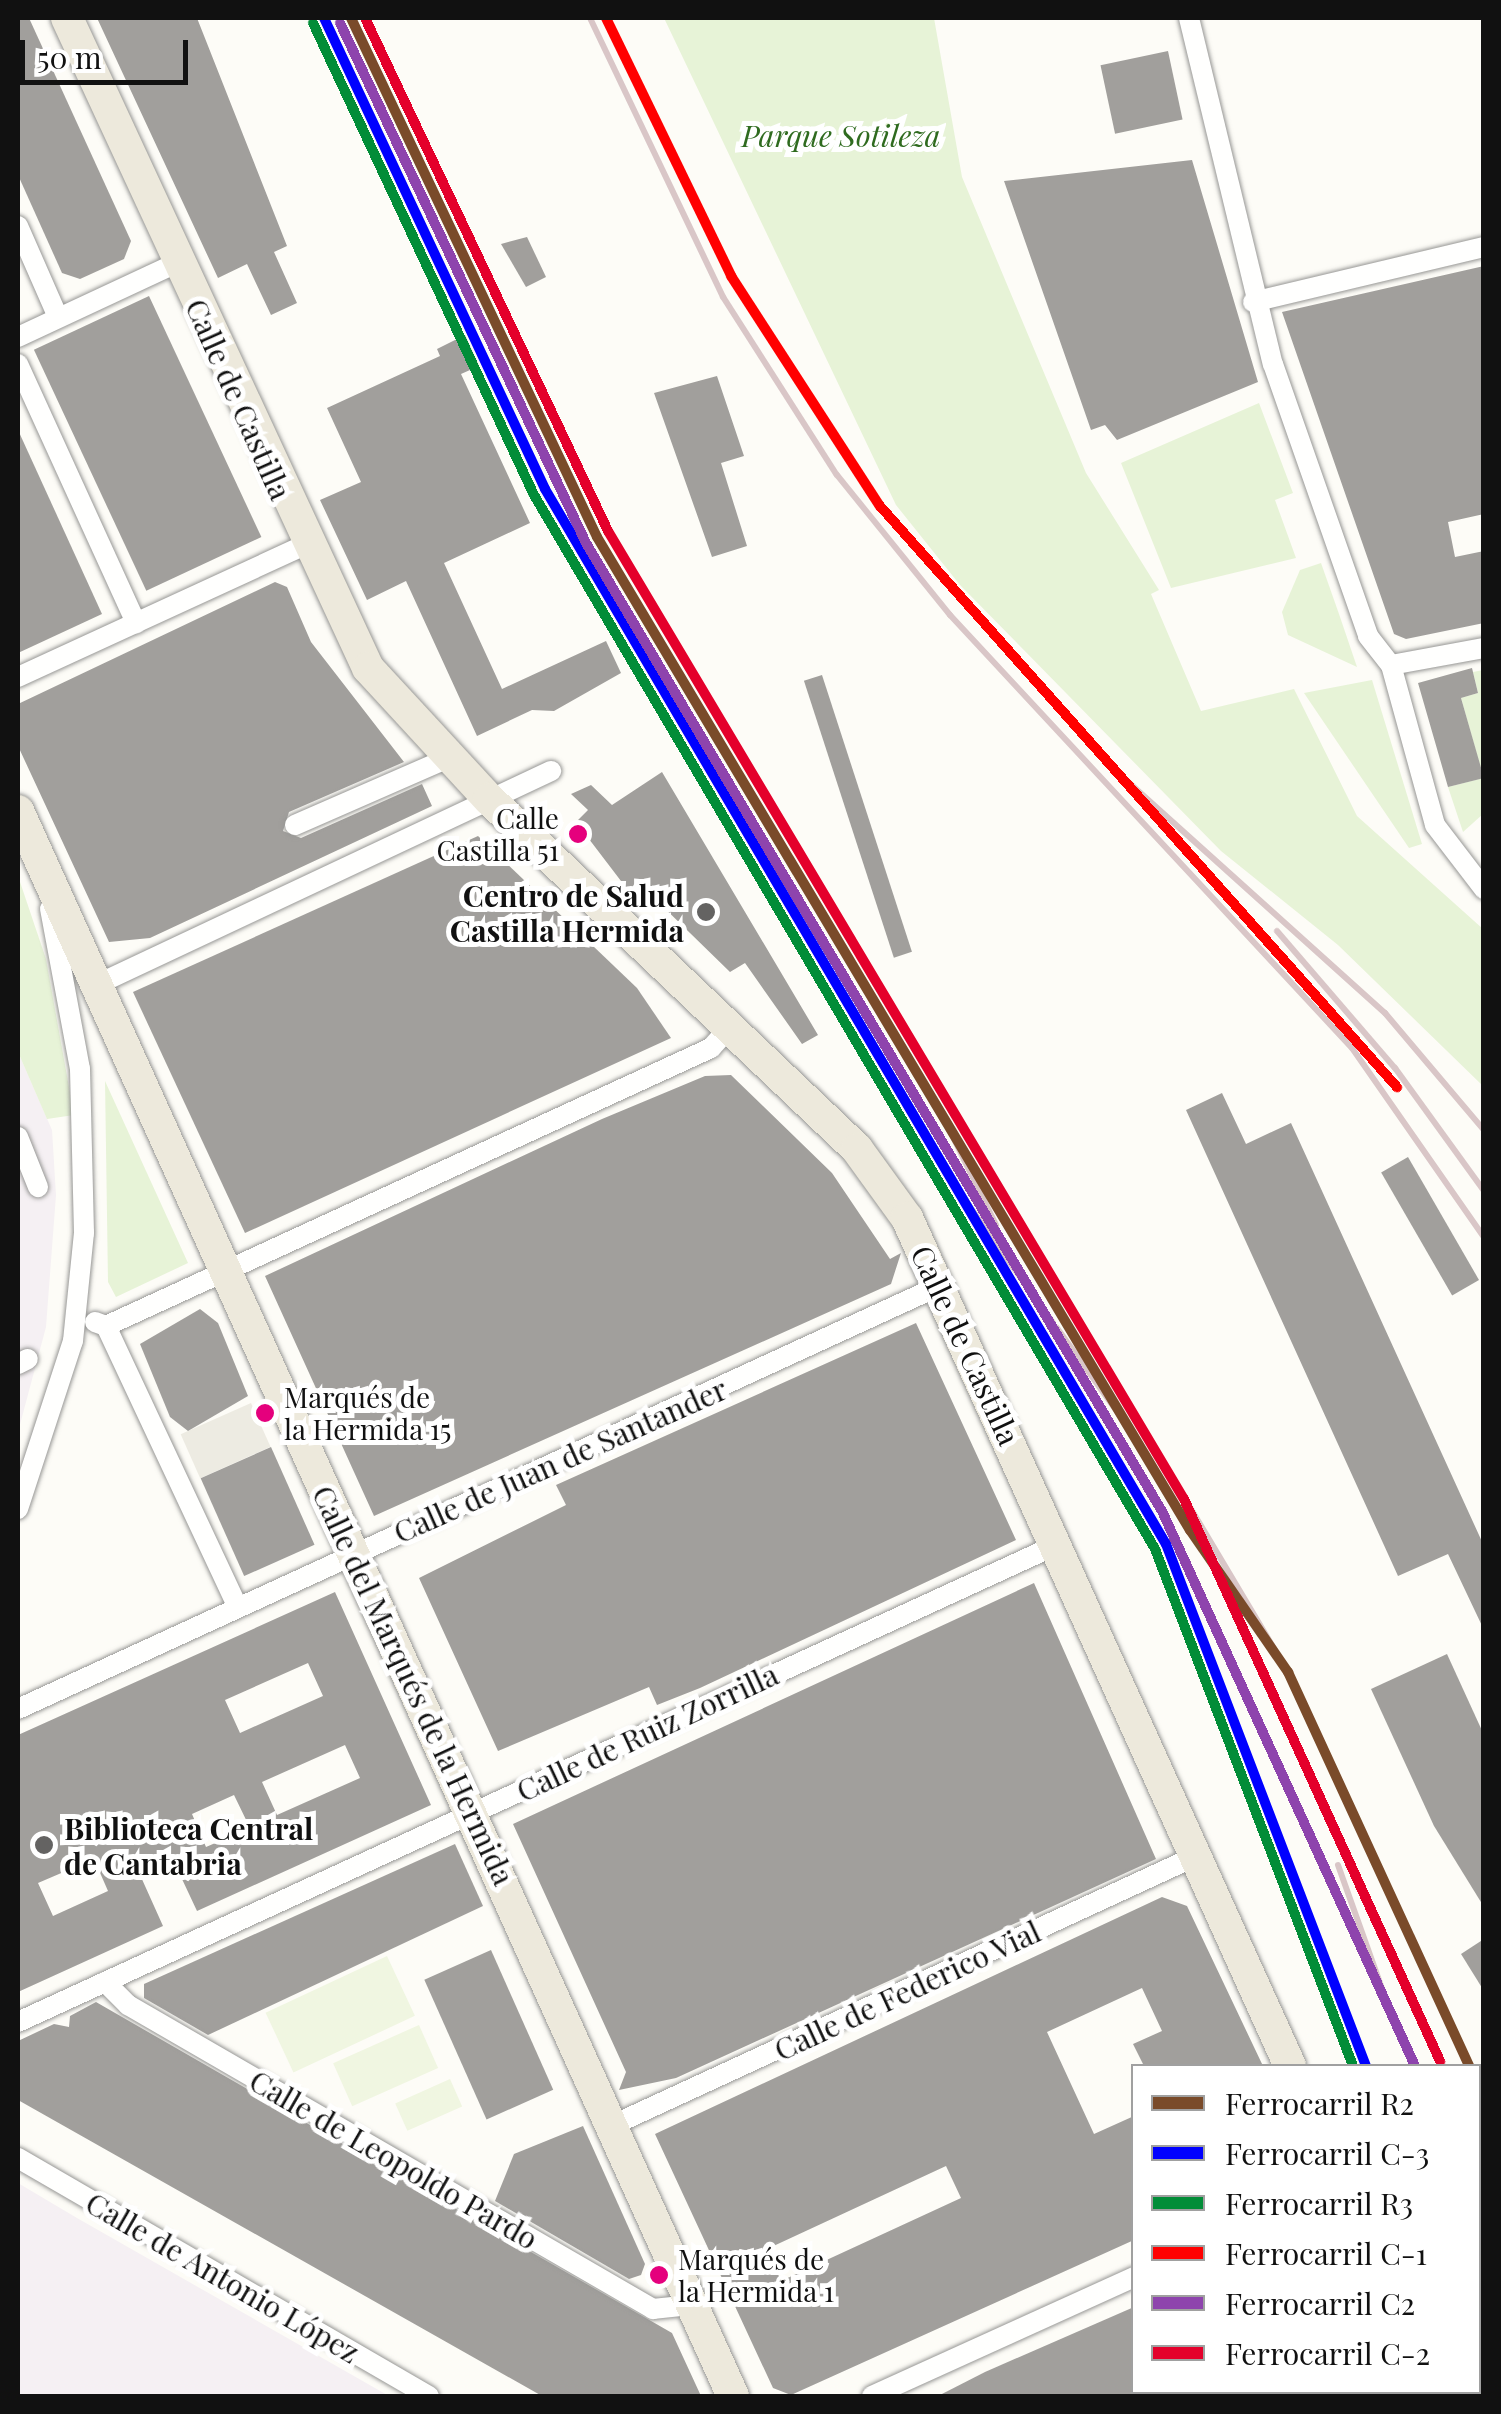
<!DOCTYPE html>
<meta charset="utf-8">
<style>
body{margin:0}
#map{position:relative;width:1501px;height:2414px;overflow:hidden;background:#fdfcf7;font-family:"Playfair Display",serif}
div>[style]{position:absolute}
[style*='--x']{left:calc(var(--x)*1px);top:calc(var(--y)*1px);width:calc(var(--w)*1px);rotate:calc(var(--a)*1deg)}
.industrial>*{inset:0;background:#f5f0f3}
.green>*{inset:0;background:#e7f3d7}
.pitch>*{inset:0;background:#f0f6e1;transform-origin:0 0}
.plaza>*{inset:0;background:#edebe2;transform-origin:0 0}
.building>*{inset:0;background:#a19f9c;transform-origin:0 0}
.roads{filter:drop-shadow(0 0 2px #979795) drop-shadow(0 0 2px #979795)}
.street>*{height:20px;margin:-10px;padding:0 10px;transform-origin:10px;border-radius:10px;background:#fffffe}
.primary>*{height:32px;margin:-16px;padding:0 16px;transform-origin:16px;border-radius:16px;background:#ede9dc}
.rail>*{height:6px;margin:-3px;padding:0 3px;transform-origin:3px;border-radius:3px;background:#d9c6c7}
.rail-1>*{height:10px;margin:-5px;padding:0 5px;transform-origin:5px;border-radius:5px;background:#7a4b2a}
.rail-2>*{height:10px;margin:-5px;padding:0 5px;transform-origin:5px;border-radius:5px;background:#00f}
.rail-3>*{height:10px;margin:-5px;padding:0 5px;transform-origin:5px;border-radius:5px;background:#028d38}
.rail-4>*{height:10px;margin:-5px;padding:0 5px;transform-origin:5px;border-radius:5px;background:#f00}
.rail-5>*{height:10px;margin:-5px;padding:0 5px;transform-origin:5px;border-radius:5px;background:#8e44ad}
.rail-6>*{height:10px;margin:-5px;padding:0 5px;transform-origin:5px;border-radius:5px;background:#e4002b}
.dots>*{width:28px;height:28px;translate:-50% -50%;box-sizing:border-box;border:5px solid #fff;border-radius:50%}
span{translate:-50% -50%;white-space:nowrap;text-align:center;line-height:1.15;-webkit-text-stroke:10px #fff;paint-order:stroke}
.bus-label{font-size:28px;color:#111}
.right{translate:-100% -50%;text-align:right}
.left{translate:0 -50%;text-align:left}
.park-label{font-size:30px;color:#2f6b1f;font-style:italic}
.street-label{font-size:30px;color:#111}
.poi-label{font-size:30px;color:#111;font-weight:700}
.frame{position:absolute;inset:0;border:20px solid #111;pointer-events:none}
.legend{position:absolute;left:1131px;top:2064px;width:350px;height:330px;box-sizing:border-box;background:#fff;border:2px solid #a0a0a0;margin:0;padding:12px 18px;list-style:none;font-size:30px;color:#111}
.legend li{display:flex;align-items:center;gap:20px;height:50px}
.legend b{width:50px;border:2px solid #a0a0a0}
.scale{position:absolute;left:20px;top:40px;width:168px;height:45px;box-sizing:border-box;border:5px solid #111;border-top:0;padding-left:12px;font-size:30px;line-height:35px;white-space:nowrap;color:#111;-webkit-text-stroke:8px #fff;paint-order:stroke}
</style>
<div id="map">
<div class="industrial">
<i style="clip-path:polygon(18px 1052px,52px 1130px,56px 1195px,46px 1327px,18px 1432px)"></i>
<i style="clip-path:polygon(18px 2183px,77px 2218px,389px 2396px,18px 2396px)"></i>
</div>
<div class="green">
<i style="clip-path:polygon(664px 18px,934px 18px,962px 177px,1086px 473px,1159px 590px,1151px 594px,1201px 711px,1294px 689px,1357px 816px,1483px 929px,1483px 1086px,1338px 945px,1221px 851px,960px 585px,896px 505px)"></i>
<i style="clip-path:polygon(1259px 403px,1293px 493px,1275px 500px,1296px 558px,1171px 588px,1121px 463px)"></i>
<i style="clip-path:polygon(1321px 563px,1339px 614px,1357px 667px,1288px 635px,1282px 612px,1300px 570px)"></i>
<i style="clip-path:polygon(1483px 670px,1483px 776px,1461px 698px,1478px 693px,1473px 672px)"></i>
<i style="clip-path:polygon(1372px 680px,1422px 844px,1409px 848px,1304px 693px)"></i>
<i style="clip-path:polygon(1483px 778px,1483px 814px,1463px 832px,1448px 787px)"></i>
<i style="clip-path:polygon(18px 876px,46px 959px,74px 1115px,47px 1119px,18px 1052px)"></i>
<i style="clip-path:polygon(105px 1081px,188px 1263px,116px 1297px,108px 1282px)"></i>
</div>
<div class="pitch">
<i style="left:387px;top:1956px;width:66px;height:134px;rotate:65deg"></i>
<i style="left:419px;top:2025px;width:47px;height:94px;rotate:66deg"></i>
<i style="left:450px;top:2079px;width:30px;height:60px;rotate:66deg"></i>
</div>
<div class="plaza">
<i style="left:251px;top:1403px;width:48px;height:77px;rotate:66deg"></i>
</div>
<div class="building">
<i style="clip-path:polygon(18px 18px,29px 18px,131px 241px,124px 259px,80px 279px,62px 273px,18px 175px)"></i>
<i style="clip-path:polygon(97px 18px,197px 18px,287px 246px,274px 252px,297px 303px,271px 315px,247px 264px,218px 278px)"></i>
<i style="left:1168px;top:51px;width:70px;height:69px;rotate:78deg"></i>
<i style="clip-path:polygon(1192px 160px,1258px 382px,1117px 440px,1105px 425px,1091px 430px,1004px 181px)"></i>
<i style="clip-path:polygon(527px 237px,546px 277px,526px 287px,501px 244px)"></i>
<i style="clip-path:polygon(1484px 266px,1484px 514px,1448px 522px,1455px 557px,1484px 551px,1484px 623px,1406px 639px,1394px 634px,1282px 312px)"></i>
<i style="left:149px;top:296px;width:266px;height:127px;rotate:65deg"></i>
<i style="clip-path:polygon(465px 335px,479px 366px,461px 374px,530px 523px,444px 563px,502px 689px,606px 641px,621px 673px,554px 711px,532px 710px,477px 736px,406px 581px,367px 600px,320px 500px,361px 482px,327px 408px,440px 356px,437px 349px)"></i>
<i style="clip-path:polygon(717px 376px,744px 456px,721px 463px,747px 546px,712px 557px,654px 393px)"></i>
<i style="clip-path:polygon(18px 430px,102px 614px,18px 653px)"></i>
<i style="clip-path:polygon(275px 582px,287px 587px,311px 642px,404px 762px,289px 812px,283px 831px,301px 838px,422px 784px,432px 806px,150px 938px,109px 942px,18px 746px,18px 704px)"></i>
<i style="clip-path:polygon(1472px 668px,1478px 693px,1461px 698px,1484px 778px,1448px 787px,1418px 683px)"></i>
<i style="left:822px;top:675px;width:291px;height:19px;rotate:72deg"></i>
<i style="clip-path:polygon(662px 772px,818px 1035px,802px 1044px,745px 963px,730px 972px,650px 894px,637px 902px,576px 822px,588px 810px,571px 794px,591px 785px,612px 805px)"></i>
<i style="clip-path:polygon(478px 836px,637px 988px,671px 1038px,245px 1233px,133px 992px)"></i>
<i style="clip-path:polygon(731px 1075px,832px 1173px,890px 1259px,901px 1253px,891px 1284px,374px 1516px,265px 1276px,602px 1119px,705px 1076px)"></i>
<i style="clip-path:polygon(1222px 1093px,1246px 1144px,1291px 1123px,1484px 1546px,1484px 1630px,1448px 1554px,1398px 1576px,1186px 1110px)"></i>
<i style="left:1408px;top:1157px;width:142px;height:31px;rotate:60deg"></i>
<i style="clip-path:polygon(200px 1309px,218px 1323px,248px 1396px,188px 1431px,170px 1417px,140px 1344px)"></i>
<i style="clip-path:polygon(916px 1323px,1016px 1540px,700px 1688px,657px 1705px,649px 1687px,498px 1751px,419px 1578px,566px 1505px,556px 1485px)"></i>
<i style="left:271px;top:1447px;width:107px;height:77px;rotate:66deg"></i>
<i style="clip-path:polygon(1034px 1583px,1156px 1859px,676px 2078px,619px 2090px,626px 2072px,513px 1824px)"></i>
<i style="clip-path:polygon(evenodd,335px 1592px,431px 1805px,197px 1911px,174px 1862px,141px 1877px,163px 1926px,18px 1992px,18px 1735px,335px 1592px,308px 1663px,323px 1696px,240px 1733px,225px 1700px,308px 1663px,335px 1592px,345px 1745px,360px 1778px,277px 1815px,262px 1782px,345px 1745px,335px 1592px,234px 1795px,250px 1828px,206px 1847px,192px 1814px,234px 1795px,335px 1592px,94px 1859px,108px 1891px,53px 1916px,38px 1883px,94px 1859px)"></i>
<i style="clip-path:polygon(1447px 1654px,1484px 1735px,1484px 1907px,1434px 1826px,1371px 1689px)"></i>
<i style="clip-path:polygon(455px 1844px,483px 1906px,208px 2035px,144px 1998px,144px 1984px)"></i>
<i style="clip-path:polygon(evenodd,1162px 1897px,1187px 1906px,1263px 2066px,1144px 2066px,1133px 2044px,1162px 2031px,1142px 1988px,1047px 2032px,1094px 2134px,1134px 2116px,1134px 2240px,791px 2395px,773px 2388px,655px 2134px,1162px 1897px,946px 2166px,961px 2198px,781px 2281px,767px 2249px,946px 2166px)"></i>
<i style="clip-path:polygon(1484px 1939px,1484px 1991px,1461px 1954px)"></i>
<i style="left:491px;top:1950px;width:153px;height:73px;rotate:66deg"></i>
<i style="clip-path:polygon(96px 2002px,672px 2333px,701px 2396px,542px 2396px,18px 2100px,18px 2041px,54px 2024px,69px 2027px,70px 2016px)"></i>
<i style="clip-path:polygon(583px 2126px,645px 2264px,641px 2275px,629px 2279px,495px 2201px,514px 2154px)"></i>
<i style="clip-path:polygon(1134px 2307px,1134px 2396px,938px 2396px,985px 2372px)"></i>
</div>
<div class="roads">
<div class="street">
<i style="--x:1189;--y:18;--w:356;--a:76.4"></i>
<i style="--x:1273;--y:364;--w:288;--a:70.7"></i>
<i style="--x:1368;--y:636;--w:37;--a:52"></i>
<i style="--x:1391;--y:665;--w:166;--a:74.6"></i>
<i style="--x:1435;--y:825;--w:81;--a:52.6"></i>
<i style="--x:18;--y:226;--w:99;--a:66.3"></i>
<i style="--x:1253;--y:302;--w:237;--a:-13.4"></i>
<i style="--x:18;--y:337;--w:175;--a:-25"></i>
<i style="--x:18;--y:364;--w:285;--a:65.5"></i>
<i style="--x:1391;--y:665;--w:95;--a:-10.4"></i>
<i style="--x:18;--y:677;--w:316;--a:-24.7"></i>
<i style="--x:295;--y:825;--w:167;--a:-23.6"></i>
<i style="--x:96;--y:985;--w:503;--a:-25.19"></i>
<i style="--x:18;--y:1137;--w:54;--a:68.2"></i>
<i style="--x:95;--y:1322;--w:12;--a:20"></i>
<i style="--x:106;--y:1326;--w:311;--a:64.9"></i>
<i style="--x:106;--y:1326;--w:666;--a:-24.68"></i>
<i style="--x:711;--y:1048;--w:25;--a:-48"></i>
<i style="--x:18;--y:1364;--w:11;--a:-27"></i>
<i style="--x:18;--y:1509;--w:177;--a:-71.9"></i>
<i style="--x:73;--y:1341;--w:109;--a:-84.2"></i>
<i style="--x:84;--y:1233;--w:164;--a:-91.4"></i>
<i style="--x:80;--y:1069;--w:163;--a:-100.6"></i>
<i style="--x:18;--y:1709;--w:1013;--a:-24.67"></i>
<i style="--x:105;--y:1982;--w:33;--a:45"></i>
<i style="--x:128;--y:2005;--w:607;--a:30.07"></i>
<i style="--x:653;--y:2309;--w:39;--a:-6"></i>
<i style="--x:18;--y:2022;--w:1145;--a:-24.68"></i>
<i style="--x:613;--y:2125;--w:642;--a:-24.77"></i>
<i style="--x:18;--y:2158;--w:475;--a:30.1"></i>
<i style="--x:1277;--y:2392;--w:4;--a:63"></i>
<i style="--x:872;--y:2396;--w:288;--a:-24.4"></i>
<i style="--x:1220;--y:2396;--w:12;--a:-20"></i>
</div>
<div class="primary">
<i style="--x:67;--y:18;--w:716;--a:65.15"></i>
<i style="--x:368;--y:668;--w:178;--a:47.3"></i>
<i style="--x:489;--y:799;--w:508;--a:43.56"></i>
<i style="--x:857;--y:1149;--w:85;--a:54.1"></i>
<i style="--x:907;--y:1218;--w:930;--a:65.69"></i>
<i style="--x:18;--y:811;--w:1739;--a:65.72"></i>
<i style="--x:1437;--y:2392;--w:4;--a:63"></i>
</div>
</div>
<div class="rail">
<i style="--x:364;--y:18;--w:563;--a:64.53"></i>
<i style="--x:606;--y:526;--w:1308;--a:59.24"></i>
<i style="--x:590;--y:18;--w:309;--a:64.5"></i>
<i style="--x:723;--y:297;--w:211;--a:57.4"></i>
<i style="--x:837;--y:475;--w:180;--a:51.1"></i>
<i style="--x:950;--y:615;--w:591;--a:47.13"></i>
<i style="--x:1352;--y:1048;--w:231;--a:55.1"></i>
<i style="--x:1105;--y:761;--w:377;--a:42"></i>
<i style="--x:1385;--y:1013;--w:153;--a:49.8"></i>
<i style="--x:1277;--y:931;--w:181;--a:49.3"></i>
<i style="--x:1395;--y:1068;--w:152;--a:54.1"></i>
<i style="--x:950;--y:1131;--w:105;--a:63.9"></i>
<i style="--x:955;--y:1186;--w:168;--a:54.4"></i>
<i style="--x:1057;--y:1328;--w:105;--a:54.3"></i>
<i style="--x:1338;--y:1865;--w:143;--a:70.4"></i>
</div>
<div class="rail-1">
<i style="--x:351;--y:18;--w:574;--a:64.64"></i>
<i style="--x:597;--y:537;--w:1157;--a:59.16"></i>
<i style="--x:1190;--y:1530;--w:173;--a:55.4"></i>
<i style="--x:1288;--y:1672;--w:434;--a:65.3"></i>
</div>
<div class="rail-2">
<i style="--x:324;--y:18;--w:520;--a:64.86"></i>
<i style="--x:545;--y:489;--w:1224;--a:59.52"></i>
<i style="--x:1166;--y:1544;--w:559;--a:69.04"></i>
</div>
<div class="rail-3">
<i style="--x:313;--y:23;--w:521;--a:64.91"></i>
<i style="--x:534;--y:495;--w:1223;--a:59.49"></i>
<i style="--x:1155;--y:1549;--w:554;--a:69.04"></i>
</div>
<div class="rail-4">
<i style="--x:606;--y:18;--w:287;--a:64.1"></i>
<i style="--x:731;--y:276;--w:274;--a:57.1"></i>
<i style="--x:880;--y:506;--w:778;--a:48.34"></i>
</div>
<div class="rail-5">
<i style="--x:340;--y:23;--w:575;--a:64.68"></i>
<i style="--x:586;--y:543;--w:1126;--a:59.25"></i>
<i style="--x:1162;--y:1511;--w:610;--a:65.49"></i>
</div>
<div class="rail-6">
<i style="--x:365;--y:18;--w:568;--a:64.65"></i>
<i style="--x:608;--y:531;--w:1126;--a:59.25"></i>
<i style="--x:1184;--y:1499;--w:618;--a:65.51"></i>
</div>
<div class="dots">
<i style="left:578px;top:834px;background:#e5007d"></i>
<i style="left:706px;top:912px;background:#646362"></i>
<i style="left:265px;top:1413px;background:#e5007d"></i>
<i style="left:44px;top:1845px;background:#646362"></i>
<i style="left:659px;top:2275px;background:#e5007d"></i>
</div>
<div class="bus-label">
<span class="right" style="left:559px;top:834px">Calle<br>Castilla 51</span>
<span class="left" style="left:284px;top:1413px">Marqués de<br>la Hermida 15</span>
<span class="left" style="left:678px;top:2275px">Marqués de<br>la Hermida 1</span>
</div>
<div class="park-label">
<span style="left:841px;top:135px">Parque Sotileza</span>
</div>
<div class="street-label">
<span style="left:239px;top:399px;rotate:66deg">Calle de Castilla</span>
<span style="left:966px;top:1345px;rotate:65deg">Calle de Castilla</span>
<span style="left:560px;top:1460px;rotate:-24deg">Calle de Juan de Santander</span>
<span style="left:414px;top:1685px;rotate:65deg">Calle del Marqués de la Hermida</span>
<span style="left:647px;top:1732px;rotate:-25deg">Calle de Ruiz Zorrilla</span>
<span style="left:907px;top:1990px;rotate:-25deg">Calle de Federico Vial</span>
<span style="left:394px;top:2159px;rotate:30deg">Calle de Leopoldo Pardo</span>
<span style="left:223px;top:2277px;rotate:30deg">Calle de Antonio López</span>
</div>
<div class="poi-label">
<span class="right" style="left:684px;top:912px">Centro de Salud<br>Castilla Hermida</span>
<span class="left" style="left:64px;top:1845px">Biblioteca Central<br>de Cantabria</span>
</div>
<div class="frame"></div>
<ul class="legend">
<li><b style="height:12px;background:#7a4b2a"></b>Ferrocarril R2</li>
<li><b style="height:12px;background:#00f"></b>Ferrocarril C-3</li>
<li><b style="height:12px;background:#028d38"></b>Ferrocarril R3</li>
<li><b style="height:12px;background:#f00"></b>Ferrocarril C-1</li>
<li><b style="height:12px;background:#8e44ad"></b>Ferrocarril C2</li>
<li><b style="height:12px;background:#e4002b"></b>Ferrocarril C-2</li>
</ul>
<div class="scale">50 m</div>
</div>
